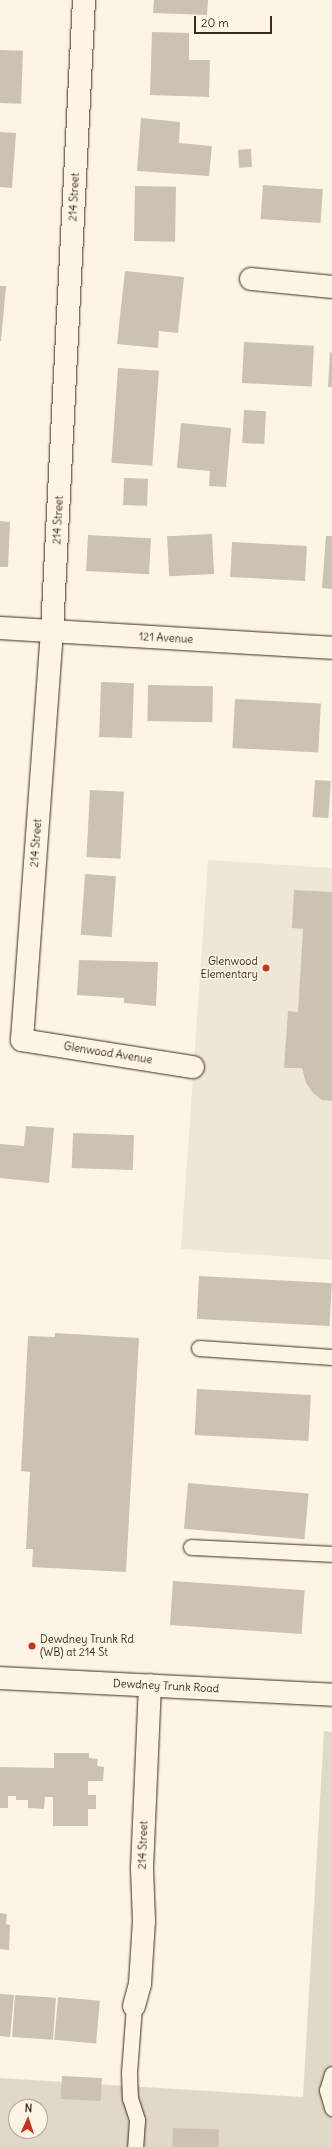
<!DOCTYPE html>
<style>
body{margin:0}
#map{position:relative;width:332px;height:2147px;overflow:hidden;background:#fcf5e5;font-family:Delius,sans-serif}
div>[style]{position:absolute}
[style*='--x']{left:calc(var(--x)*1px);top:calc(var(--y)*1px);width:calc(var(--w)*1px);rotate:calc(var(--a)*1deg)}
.built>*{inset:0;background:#eee6d6}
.green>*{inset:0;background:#e0d8c8}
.building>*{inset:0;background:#ccc2b3;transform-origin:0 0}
.roads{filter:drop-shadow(0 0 1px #3b2a1e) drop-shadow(0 0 1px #3b2a1e)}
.service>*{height:15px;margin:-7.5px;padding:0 7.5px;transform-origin:7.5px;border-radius:7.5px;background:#fcf5e5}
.minor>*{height:22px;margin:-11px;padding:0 11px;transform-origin:11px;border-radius:11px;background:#fcf5e5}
.tertiary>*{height:22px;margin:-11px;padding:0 11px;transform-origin:11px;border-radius:11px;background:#fcf5e5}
.secondary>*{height:22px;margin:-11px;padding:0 11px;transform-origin:11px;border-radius:11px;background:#fcf5e5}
.dots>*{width:11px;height:11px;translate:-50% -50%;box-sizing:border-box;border:2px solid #fcf5e5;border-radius:50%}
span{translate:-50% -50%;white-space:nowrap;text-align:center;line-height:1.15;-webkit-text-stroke:3px #fcf5e5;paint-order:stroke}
.street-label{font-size:11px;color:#3b2a1e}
.poi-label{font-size:11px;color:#3b2a1e}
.right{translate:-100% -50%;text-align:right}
.left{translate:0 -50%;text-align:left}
.north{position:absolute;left:8px;top:2099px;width:40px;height:40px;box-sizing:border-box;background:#fcf5e5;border:1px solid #afa495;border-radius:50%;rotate:3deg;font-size:11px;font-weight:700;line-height:16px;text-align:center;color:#3b2a1e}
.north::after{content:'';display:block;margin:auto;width:14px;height:18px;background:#c8321e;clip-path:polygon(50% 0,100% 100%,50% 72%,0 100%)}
.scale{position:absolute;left:194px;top:16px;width:78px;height:18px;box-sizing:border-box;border:2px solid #3b2a1e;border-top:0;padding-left:5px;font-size:12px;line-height:14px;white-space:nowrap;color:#3b2a1e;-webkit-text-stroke:3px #fcf5e5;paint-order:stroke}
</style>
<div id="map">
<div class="built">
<i style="clip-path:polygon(208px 860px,332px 868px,332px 1260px,181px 1249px)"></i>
</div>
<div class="green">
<i style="clip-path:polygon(evenodd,324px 1731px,332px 1732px,332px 2147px,0 2147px,0 2078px,303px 2097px,324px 1731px,16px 2107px,40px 2107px,40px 2131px,16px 2131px,16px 2107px)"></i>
</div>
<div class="building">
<i style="clip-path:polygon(154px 0,208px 0,207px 15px,153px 13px)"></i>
<i style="clip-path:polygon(152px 32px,189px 33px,189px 60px,210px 60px,209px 97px,150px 95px)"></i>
<i style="left:0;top:50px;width:23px;height:53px;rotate:2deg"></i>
<i style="clip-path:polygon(141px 118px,180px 122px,179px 143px,212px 146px,209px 176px,137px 171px)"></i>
<i style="clip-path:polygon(0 132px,16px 133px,12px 188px,0 187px)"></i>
<i style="left:251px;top:149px;width:18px;height:13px;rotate:87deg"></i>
<i style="left:263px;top:185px;width:60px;height:34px;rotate:4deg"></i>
<i style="left:135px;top:186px;width:41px;height:55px;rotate:1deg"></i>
<i style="clip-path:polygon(125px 271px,184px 277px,178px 333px,159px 331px,158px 348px,117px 344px)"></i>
<i style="clip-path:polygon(0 286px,6px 286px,1px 341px,0 341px)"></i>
<i style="left:244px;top:342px;width:70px;height:41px;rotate:3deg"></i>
<i style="clip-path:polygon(330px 352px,332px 353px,332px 387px,328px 387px)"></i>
<i style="left:118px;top:368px;width:41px;height:95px;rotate:4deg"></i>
<i style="left:244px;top:410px;width:22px;height:33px;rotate:3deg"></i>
<i style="clip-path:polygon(181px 423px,231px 428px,226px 487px,209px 486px,210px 471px,177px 468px)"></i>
<i style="left:124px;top:478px;width:24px;height:27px;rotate:2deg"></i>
<i style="clip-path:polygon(0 521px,10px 522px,8px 567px,0 567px)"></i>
<i style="left:212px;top:534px;width:40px;height:45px;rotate:87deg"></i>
<i style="left:88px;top:535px;width:63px;height:36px;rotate:3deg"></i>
<i style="clip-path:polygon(326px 536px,332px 536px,332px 589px,322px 588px)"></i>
<i style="left:232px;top:542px;width:75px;height:35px;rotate:3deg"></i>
<i style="left:101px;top:682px;width:33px;height:55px;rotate:2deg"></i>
<i style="left:148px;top:685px;width:65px;height:36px;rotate:1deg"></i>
<i style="left:235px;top:699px;width:86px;height:49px;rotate:3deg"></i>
<i style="left:315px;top:780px;width:16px;height:37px;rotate:4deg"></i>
<i style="left:90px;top:790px;width:34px;height:67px;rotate:3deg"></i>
<i style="left:85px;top:874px;width:31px;height:61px;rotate:4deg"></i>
<i style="clip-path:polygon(294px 890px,332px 892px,332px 1101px,322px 1100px,313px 1093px,306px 1083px,302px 1068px,284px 1068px,288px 1011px,298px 1012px,303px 929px,292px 928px)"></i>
<i style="clip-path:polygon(79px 960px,158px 962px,156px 1006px,124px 1003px,124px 998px,77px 995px)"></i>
<i style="clip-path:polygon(26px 1126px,54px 1128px,49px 1183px,0 1178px,0 1144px,24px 1146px)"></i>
<i style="left:73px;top:1133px;width:61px;height:35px;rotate:2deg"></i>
<i style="left:199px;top:1276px;width:133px;height:43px;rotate:3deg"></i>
<i style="clip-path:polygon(55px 1333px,139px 1338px,126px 1572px,32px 1567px,33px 1549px,26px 1549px,30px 1472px,21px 1471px,28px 1336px,55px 1337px)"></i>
<i style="left:197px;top:1389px;width:114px;height:46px;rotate:3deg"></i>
<i style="left:188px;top:1483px;width:121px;height:46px;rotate:5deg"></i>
<i style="left:173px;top:1581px;width:132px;height:44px;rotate:4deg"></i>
<i style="clip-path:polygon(54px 1753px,89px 1753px,89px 1758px,98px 1759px,97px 1766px,104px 1767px,103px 1781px,88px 1781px,88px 1795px,96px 1795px,96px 1809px,88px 1809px,88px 1826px,53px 1826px,53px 1797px,45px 1797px,44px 1809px,28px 1808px,28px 1800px,16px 1800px,16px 1796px,8px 1796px,8px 1808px,0 1808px,0 1767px,54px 1768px)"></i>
<i style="clip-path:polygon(0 1913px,7px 1914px,6px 1924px,10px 1925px,9px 1950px,0 1949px)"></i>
<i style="clip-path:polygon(0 1994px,14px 1995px,10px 2037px,0 2036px)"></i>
<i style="left:15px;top:1995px;width:41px;height:42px;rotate:4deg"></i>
<i style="left:58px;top:1997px;width:42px;height:43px;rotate:5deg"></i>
<i style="left:62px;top:2076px;width:40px;height:23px;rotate:3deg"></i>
<i style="left:173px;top:2128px;width:46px;height:19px;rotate:2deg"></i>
</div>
<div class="roads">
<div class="service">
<i style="--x:199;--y:1348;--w:133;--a:3.9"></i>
<i style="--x:191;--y:1547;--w:141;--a:2.8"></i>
<i style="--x:134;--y:2006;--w:66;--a:94.3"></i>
<i style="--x:129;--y:2072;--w:26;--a:88"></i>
<i style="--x:130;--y:2098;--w:23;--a:72"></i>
<i style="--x:137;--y:2120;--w:27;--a:94"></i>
<i style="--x:332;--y:2074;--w:17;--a:107"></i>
<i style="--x:327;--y:2090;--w:19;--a:74"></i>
</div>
<div class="minor">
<i style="--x:84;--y:0;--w:632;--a:92.9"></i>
<i style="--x:52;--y:631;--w:410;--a:94.2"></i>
<i style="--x:22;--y:1040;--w:173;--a:9"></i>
<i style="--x:251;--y:279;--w:81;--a:5.6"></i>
<i style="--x:134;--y:2006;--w:23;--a:-75"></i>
<i style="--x:140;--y:1984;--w:63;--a:-86.4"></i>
<i style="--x:144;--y:1921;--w:53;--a:-92.2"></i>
<i style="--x:142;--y:1868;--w:183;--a:-87.5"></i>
</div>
<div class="tertiary">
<i style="--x:0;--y:628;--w:333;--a:3.4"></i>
</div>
<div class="secondary">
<i style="--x:0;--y:1678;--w:332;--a:2.9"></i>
</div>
</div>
<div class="dots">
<i style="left:266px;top:968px;background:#c8321e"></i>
<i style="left:32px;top:1646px;background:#c8321e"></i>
</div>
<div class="street-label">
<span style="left:74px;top:197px;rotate:-87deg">214 Street</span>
<span style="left:58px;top:520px;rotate:-87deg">214 Street</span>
<span style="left:166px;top:638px;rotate:3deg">121 Avenue</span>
<span style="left:36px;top:843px;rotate:-86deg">214 Street</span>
<span style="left:108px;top:1053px;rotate:9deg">Glenwood Avenue</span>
<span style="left:166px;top:1686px;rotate:3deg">Dewdney Trunk Road</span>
<span style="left:143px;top:1845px;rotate:-88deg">214 Street</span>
</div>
<div class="poi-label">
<span class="right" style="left:258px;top:968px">Glenwood<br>Elementary</span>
<span class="left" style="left:40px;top:1646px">Dewdney Trunk Rd<br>(WB) at 214 St</span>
</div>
<div class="north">N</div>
<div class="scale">20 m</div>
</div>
